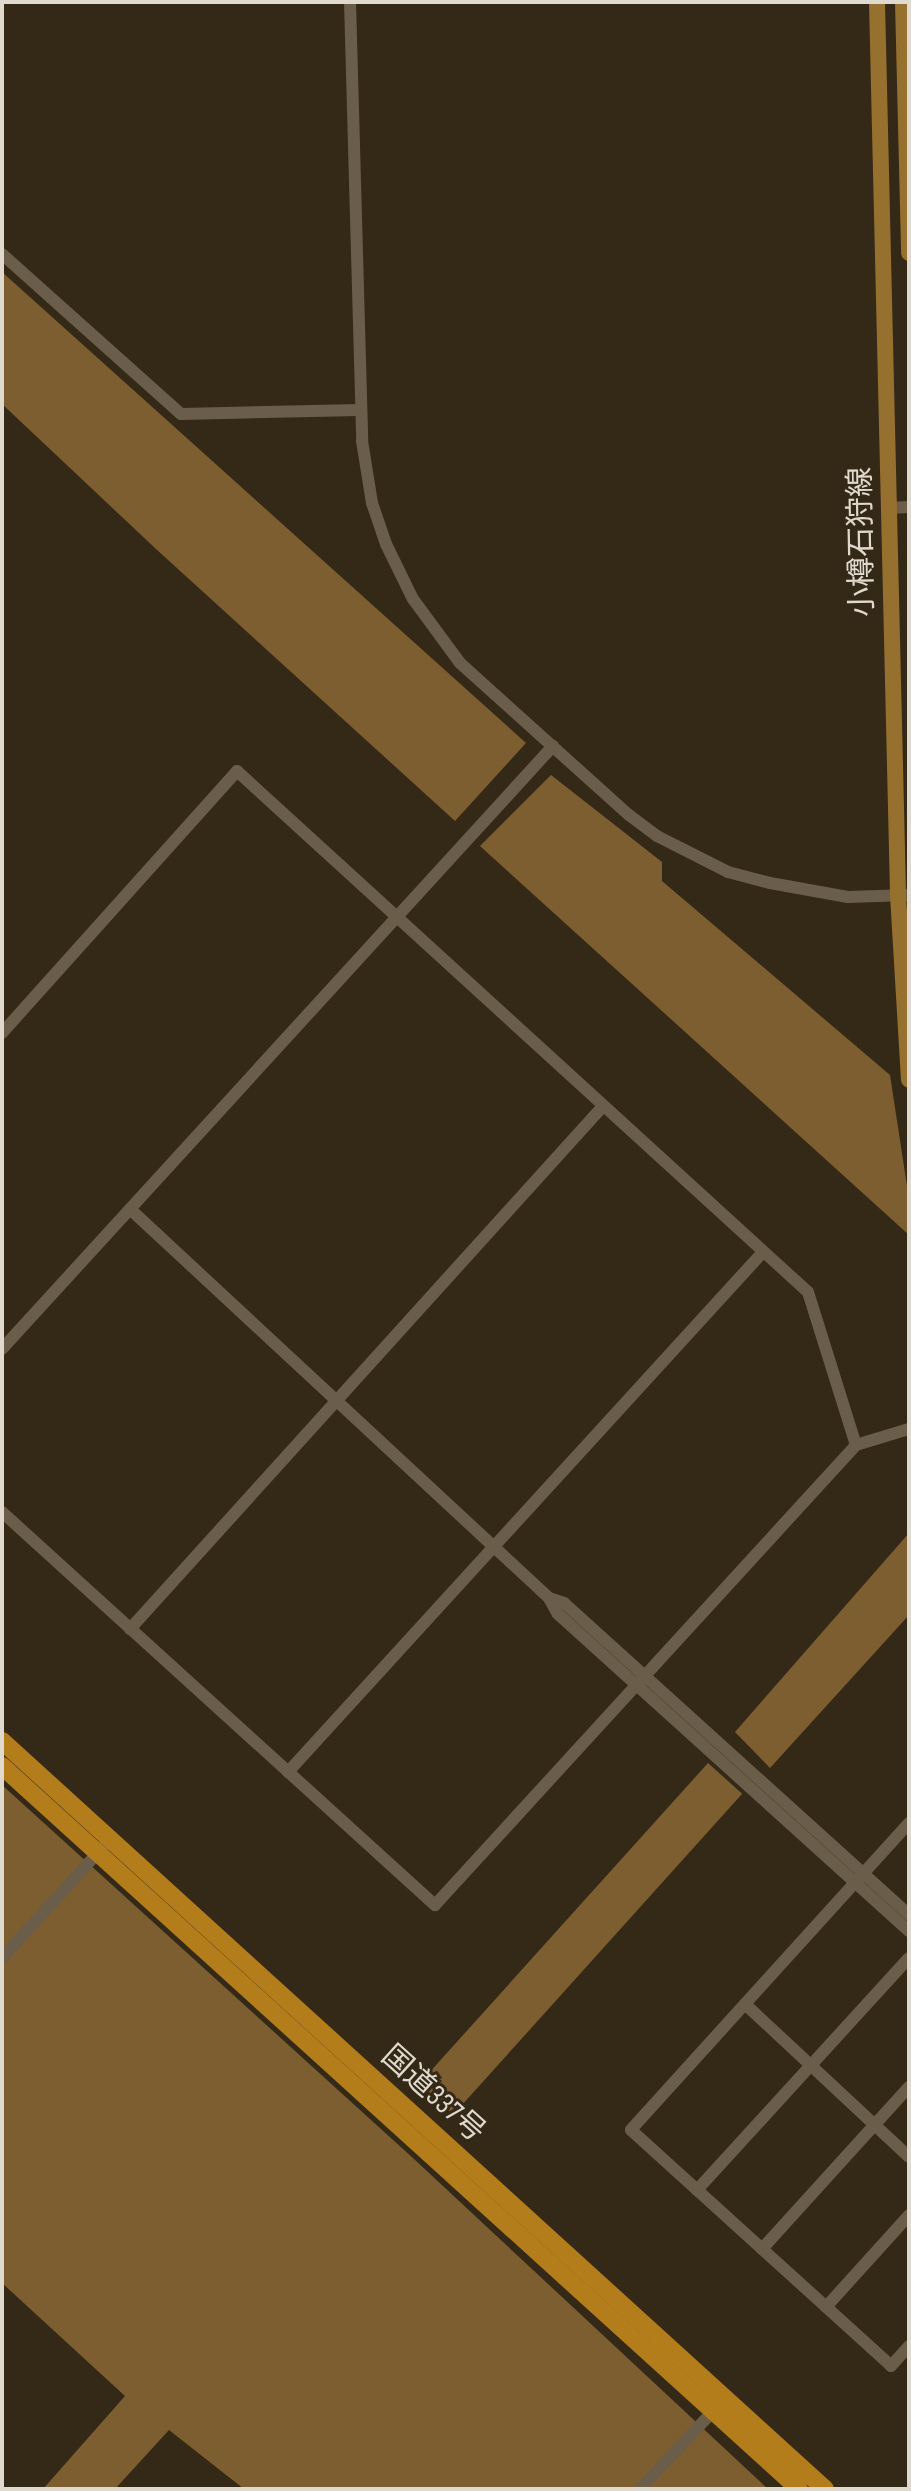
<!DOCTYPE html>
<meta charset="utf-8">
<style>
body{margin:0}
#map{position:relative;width:911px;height:2491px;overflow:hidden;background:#342817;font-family:"Sofia Sans Condensed","Noto Sans JP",sans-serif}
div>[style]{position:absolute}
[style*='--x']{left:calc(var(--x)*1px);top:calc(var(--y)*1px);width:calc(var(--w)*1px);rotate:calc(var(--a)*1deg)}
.forest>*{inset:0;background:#7d5e30;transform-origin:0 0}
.minor>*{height:12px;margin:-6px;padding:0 6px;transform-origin:6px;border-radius:6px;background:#6a5d4a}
.major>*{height:16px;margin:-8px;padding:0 8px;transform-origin:8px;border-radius:8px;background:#96702e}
.highway>*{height:18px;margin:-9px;padding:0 9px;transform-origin:9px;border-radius:9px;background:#b47d1b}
span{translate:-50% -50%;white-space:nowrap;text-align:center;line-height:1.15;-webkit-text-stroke:6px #342817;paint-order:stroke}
.street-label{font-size:30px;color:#e0d9ce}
.frame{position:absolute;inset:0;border:4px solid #e0d9ce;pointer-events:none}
</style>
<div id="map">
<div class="forest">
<i style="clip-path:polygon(2px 272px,526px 743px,455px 821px,156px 549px,2px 404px)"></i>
<i style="clip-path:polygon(551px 775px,662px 862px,662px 881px,890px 1075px,909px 1199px,909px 1235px,480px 846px)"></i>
<i style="clip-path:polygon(909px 1533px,909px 1615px,770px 1768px,735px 1732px)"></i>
<i style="left:708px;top:1763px;width:46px;height:432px;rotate:42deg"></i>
<i style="clip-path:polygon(2px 1785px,414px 2159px,768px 2489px,244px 2489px,169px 2430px,115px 2489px,43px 2489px,125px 2396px,2px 2283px)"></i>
</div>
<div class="minor">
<i style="--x:350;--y:2;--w:439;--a:88.4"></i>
<i style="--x:362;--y:441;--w:63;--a:80.8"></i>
<i style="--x:372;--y:503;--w:43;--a:71.1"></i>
<i style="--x:386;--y:544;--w:61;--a:63.9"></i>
<i style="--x:413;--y:599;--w:79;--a:53.7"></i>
<i style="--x:460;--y:663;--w:227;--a:42"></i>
<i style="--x:629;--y:815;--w:35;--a:37"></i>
<i style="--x:657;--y:836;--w:80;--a:26.9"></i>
<i style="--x:728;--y:872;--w:43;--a:14.7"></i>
<i style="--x:770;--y:883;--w:79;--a:10.2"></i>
<i style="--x:848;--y:897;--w:61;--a:-1.9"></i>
<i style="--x:2;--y:254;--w:240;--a:41.8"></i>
<i style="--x:181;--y:414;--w:178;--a:-1.3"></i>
<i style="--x:889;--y:508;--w:20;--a:-3"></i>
<i style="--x:2;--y:1033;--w:352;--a:-48.1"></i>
<i style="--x:237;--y:771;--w:773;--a:42.38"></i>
<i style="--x:808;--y:1292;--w:160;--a:72.6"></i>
<i style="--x:130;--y:1209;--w:572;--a:42.87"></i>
<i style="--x:549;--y:1598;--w:18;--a:61"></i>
<i style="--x:558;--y:1614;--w:473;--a:42.1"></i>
<i style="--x:2;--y:1349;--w:817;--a:-47.58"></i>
<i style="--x:2;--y:1512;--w:585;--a:42.23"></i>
<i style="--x:435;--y:1905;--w:624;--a:-47.53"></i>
<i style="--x:856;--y:1445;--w:55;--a:-16.8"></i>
<i style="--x:549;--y:1598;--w:16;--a:18"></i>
<i style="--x:564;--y:1603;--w:465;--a:42.1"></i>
<i style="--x:130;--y:1629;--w:705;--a:-47.87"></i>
<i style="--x:288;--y:1772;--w:704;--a:-47.59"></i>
<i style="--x:909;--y:1823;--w:414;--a:132.2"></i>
<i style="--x:631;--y:2130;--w:351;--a:42.2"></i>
<i style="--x:891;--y:2366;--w:27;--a:-48"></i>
<i style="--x:2;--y:1958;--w:149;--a:-47.7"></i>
<i style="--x:745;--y:2004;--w:224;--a:43"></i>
<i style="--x:697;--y:2190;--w:314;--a:-47.6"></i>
<i style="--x:762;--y:2249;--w:219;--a:-47.8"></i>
<i style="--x:826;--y:2307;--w:124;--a:-47.9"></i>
<i style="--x:640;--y:2489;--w:112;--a:-46.8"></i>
</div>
<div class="major">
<i style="--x:877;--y:2;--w:893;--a:88.65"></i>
<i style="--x:898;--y:895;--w:185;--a:86.6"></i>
<i style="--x:903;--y:2;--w:251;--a:88.6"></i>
</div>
<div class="highway">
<i style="--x:2;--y:1741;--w:1112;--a:42.27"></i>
<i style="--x:2;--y:1766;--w:1076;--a:42.21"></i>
</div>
<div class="street-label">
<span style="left:862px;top:542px;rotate:-91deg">小樽石狩線</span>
<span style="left:433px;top:2094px;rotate:42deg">国道337号</span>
</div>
<div class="frame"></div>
</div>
